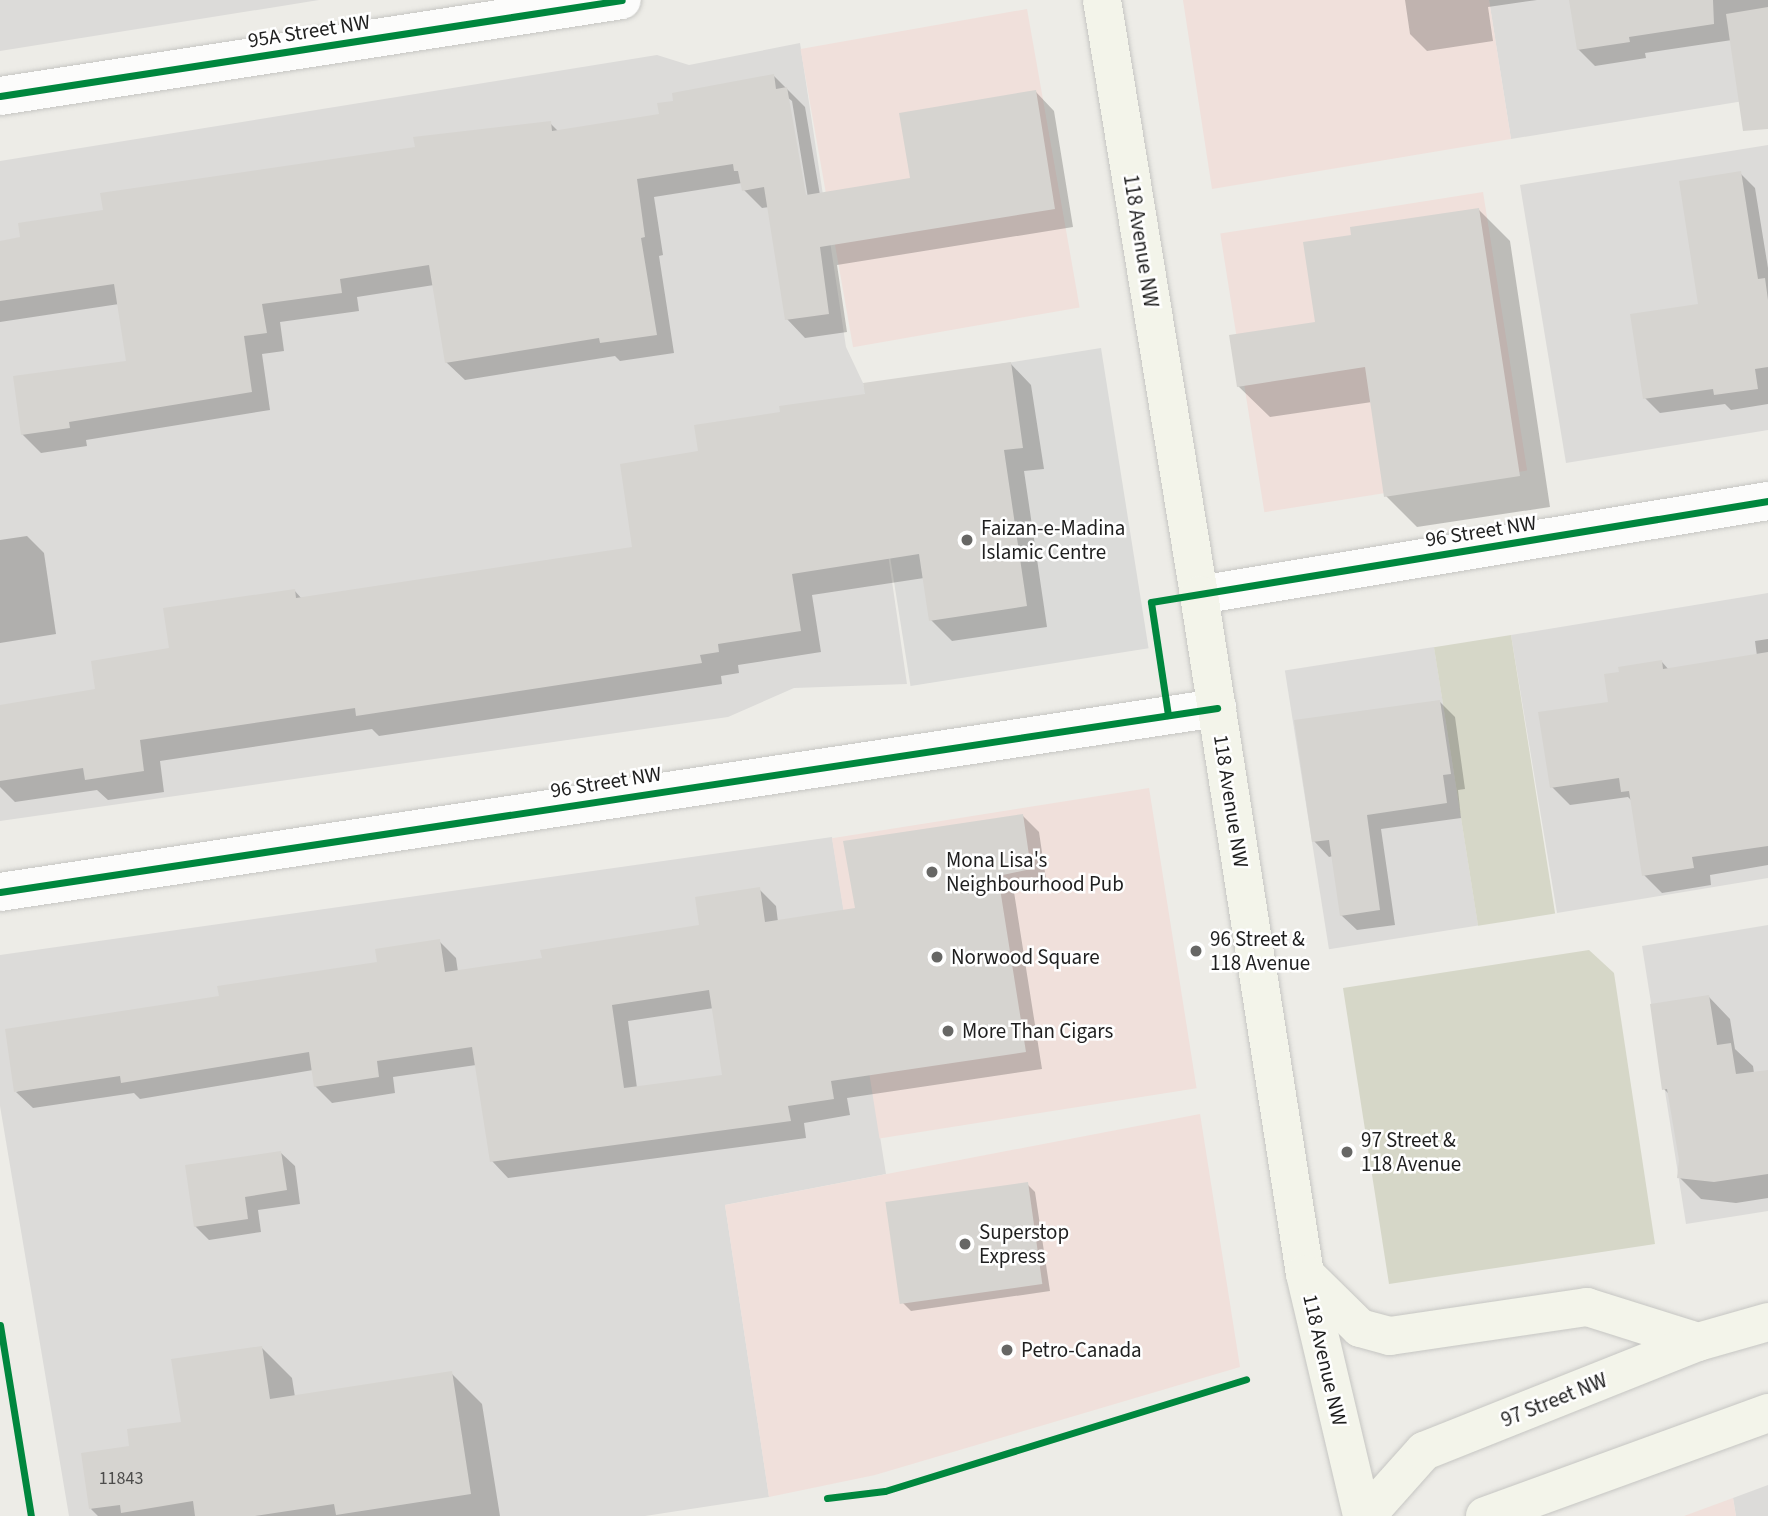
<!DOCTYPE html>
<style>
body{margin:0}
#map{position:relative;width:1768px;height:1516px;overflow:hidden;background:#edece7;font-family:"Source Sans 3",sans-serif}
div>[style]{position:absolute}
[style*='--x']{left:calc(var(--x)*1px);top:calc(var(--y)*1px);width:calc(var(--w)*1px);rotate:calc(var(--a)*1deg)}
.residential>*{inset:0;background:#dcdbd9;transform-origin:0 0}
.commercial>*{inset:0;background:#f0e0db;transform-origin:0 0}
.religious>*{inset:0;background:#dbdbd9;transform-origin:0 0}
.construction>*{inset:0;background:#d6d7c8;transform-origin:0 0}
.shadow>*{inset:0;background:#0003}
.building>*{inset:0;background:#d6d4d0;transform-origin:0 0}
.roads{filter:drop-shadow(0 0 2px #c6c6c3) drop-shadow(0 0 2px #c6c6c3)}
.street>*{height:38px;margin:-19px;padding:0 19px;transform-origin:19px;border-radius:19px;background:#fcfcfb}
.secondary>*{height:38px;margin:-19px;padding:0 19px;transform-origin:19px;border-radius:19px;background:#f3f4ea}
.cycleway>*{height:7px;margin:-3.5px;padding:0 3.5px;transform-origin:3.5px;border-radius:3.5px;background:#00873e}
.dots>*{width:19px;height:19px;translate:-50% -50%;box-sizing:border-box;border:4px solid #fff;border-radius:50%}
span{translate:-50% -50%;white-space:nowrap;text-align:center;line-height:1.15;-webkit-text-stroke:5px #fff;paint-order:stroke}
.number-label{font-size:18px;color:#4d4c4b}
.number-label span{-webkit-text-stroke-width:0}
.street-label{font-size:21px;color:#1f1f1f}
.poi-label{font-size:21px;color:#1f1f1f}
.left{translate:0 -50%;text-align:left}
</style>
<div id="map">
<div class="residential">
<i style="clip-path:polygon(0 0,319px 0,0 51px)"></i>
<i style="clip-path:polygon(1489px 0,1768px 0,1768px 97px,1511px 139px)"></i>
<i style="clip-path:polygon(800px 43px,846px 347px,863px 383px,907px 684px,794px 688px,728px 717px,0 821px,0 161px,657px 55px,689px 65px)"></i>
<i style="clip-path:polygon(1768px 145px,1768px 430px,1566px 463px,1520px 185px)"></i>
<i style="clip-path:polygon(1768px 593px,1768px 878px,1557px 913px,1511px 635px)"></i>
<i style="left:1434px;top:647px;width:282px;height:151px;rotate:81deg"></i>
<i style="clip-path:polygon(832px 837px,886px 1174px,725px 1205px,769px 1497px,645px 1516px,69px 1516px,0 1106px,0 955px)"></i>
<i style="clip-path:polygon(1768px 925px,1768px 1211px,1686px 1224px,1642px 946px)"></i>
<i style="clip-path:polygon(1768px 1485px,1768px 1516px,1736px 1516px,1733px 1498px)"></i>
</div>
<div class="commercial">
<i style="clip-path:polygon(1183px 0,1489px 0,1511px 139px,1212px 189px)"></i>
<i style="left:1027px;top:9px;width:303px;height:230px;rotate:80deg"></i>
<i style="left:1483px;top:192px;width:282px;height:266px;rotate:81deg"></i>
<i style="left:1149px;top:788px;width:304px;height:321px;rotate:81deg"></i>
<i style="clip-path:polygon(1200px 1114px,1240px 1367px,875px 1475px,769px 1497px,725px 1205px)"></i>
<i style="clip-path:polygon(1733px 1498px,1736px 1516px,1684px 1516px)"></i>
</div>
<div class="religious">
<i style="left:1101px;top:348px;width:304px;height:241px;rotate:81deg"></i>
</div>
<div class="construction">
<i style="left:1511px;top:635px;width:282px;height:78px;rotate:81deg"></i>
<i style="clip-path:polygon(1589px 950px,1614px 973px,1655px 1244px,1389px 1284px,1343px 988px)"></i>
</div>
<div class="shadow">
<i style="clip-path:polygon(1405px 0,1537px 0,1488px 7px,1493px 41px,1427px 51px,1410px 34px)"></i>
<i style="clip-path:polygon(1571px 0,1768px 0,1768px 83px,1732px 40px,1645px 53px,1646px 58px,1595px 66px,1578px 49px)"></i>
<i style="clip-path:polygon(evenodd,774px 76px,805px 107px,820px 195px,912px 180px,1036px 92px,1054px 111px,1073px 227px,837px 265px,847px 332px,805px 338px,787px 319px,769px 207px,762px 208px,744px 190px,742px 183px,654px 197px,663px 255px,659px 256px,674px 353px,620px 361px,615px 356px,465px 380px,446px 362px,434px 285px,357px 297px,359px 311px,280px 322px,284px 351px,262px 354px,270px 410px,86px 440px,87px 446px,41px 453px,22px 434px,128px 362px,119px 304px,0 322px,0 242px,22px 238px,105px 212px,417px 148px,415px 139px,550px 123px,559px 132px,661px 115px,774px 76px,787px 97px,792px 101px,809px 204px,806px 204px,787px 97px)"></i>
<i style="clip-path:polygon(1740px 173px,1755px 188px,1768px 268px,1768px 404px,1731px 410px,1725px 404px,1660px 413px,1645px 398px,1700px 305px)"></i>
<i style="clip-path:polygon(1479px 210px,1510px 241px,1550px 507px,1417px 527px,1386px 496px,1372px 402px,1270px 417px,1238px 386px,1317px 323px)"></i>
<i style="clip-path:polygon(1010px 363px,1031px 385px,1044px 469px,1024px 471px,1047px 627px,952px 641px,931px 620px,924px 578px,812px 595px,821px 652px,738px 665px,739px 673px,721px 676px,722px 684px,379px 736px,372px 729px,160px 761px,164px 792px,108px 800px,97px 790px,15px 802px,0 787px,0 707px,97px 690px,171px 650px,294px 590px,302px 599px,634px 549px,700px 453px,782px 414px)"></i>
<i style="clip-path:polygon(27px 536px,44px 553px,56px 634px,0 643px,0 540px)"></i>
<i style="clip-path:polygon(1768px 639px,1768px 865px,1710px 875px,1711px 885px,1662px 893px,1644px 875px,1632px 801px,1628px 797px,1570px 805px,1552px 787px,1610px 703px,1662px 662px,1669px 670px,1757px 656px,1755px 641px)"></i>
<i style="clip-path:polygon(1439px 701px,1455px 717px,1465px 789px,1458px 790px,1461px 818px,1381px 829px,1395px 925px,1357px 930px,1341px 915px,1333px 856px,1329px 857px,1314px 841px)"></i>
<i style="clip-path:polygon(evenodd,1023px 816px,1039px 832px,1047px 886px,1014px 892px,1042px 1069px,847px 1098px,850px 1115px,804px 1123px,806px 1138px,508px 1178px,492px 1161px,476px 1065px,393px 1077px,395px 1093px,332px 1103px,315px 1086px,313px 1070px,140px 1099px,134px 1093px,33px 1108px,16px 1092px,221px 998px,379px 964px,439px 941px,456px 958px,458px 972px,544px 959px,701px 926px,759px 889px,776px 906px,778px 922px,857px 910px,1023px 816px,714px 1008px,724px 1076px,637px 1088px,628px 1021px,714px 1008px)"></i>
<i style="clip-path:polygon(1709px 997px,1730px 1019px,1735px 1049px,1753px 1066px,1754px 1073px,1768px 1071px,1768px 1198px,1736px 1203px,1701px 1199px,1679px 1177px,1681px 1160px,1670px 1095px,1664px 1089px)"></i>
<i style="clip-path:polygon(281px 1153px,295px 1166px,300px 1204px,258px 1210px,261px 1232px,209px 1240px,195px 1226px)"></i>
<i style="clip-path:polygon(1027px 1184px,1035px 1192px,1050px 1291px,911px 1311px,903px 1303px)"></i>
<i style="clip-path:polygon(261px 1347px,292px 1378px,295px 1397px,451px 1373px,482px 1404px,500px 1516px,98px 1516px,91px 1509px,131px 1447px,183px 1423px)"></i>
</div>
<div class="building">
<i style="clip-path:polygon(1569px 0,1713px 0,1714px 24px,1629px 37px,1630px 42px,1577px 50px)"></i>
<i style="clip-path:polygon(1768px 7px,1768px 129px,1743px 131px,1726px 14px)"></i>
<i style="clip-path:polygon(774px 74px,776px 89px,787px 87px,806px 195px,910px 178px,899px 113px,1036px 90px,1055px 209px,820px 247px,829px 314px,785px 320px,764px 187px,742px 191px,738px 171px,734px 171px,733px 164px,637px 179px,645px 237px,641px 238px,657px 335px,600px 343px,599px 338px,445px 363px,429px 265px,340px 279px,342px 293px,262px 304px,267px 333px,244px 336px,252px 392px,69px 422px,70px 428px,21px 435px,13px 376px,126px 361px,114px 284px,0 301px,0 241px,20px 237px,18px 223px,103px 210px,100px 193px,415px 147px,413px 137px,551px 121px,552px 131px,659px 114px,657px 103px,673px 101px,672px 93px)"></i>
<i style="clip-path:polygon(1741px 171px,1758px 279px,1765px 278px,1768px 300px,1768px 367px,1755px 369px,1758px 389px,1714px 395px,1713px 389px,1643px 399px,1630px 314px,1698px 304px,1679px 181px)"></i>
<i style="clip-path:polygon(1479px 208px,1520px 476px,1384px 497px,1365px 367px,1237px 387px,1229px 335px,1315px 322px,1303px 242px,1351px 235px,1350px 227px)"></i>
<i style="clip-path:polygon(1011px 362px,1023px 448px,1004px 450px,1027px 606px,929px 621px,919px 554px,792px 574px,801px 631px,718px 644px,719px 652px,700px 655px,702px 663px,356px 716px,355px 708px,140px 740px,144px 771px,85px 780px,83px 768px,0 781px,0 705px,95px 689px,91px 661px,169px 648px,163px 608px,295px 589px,296px 598px,632px 547px,620px 464px,698px 451px,694px 425px,780px 412px,779px 406px,865px 394px,863px 383px)"></i>
<i style="clip-path:polygon(1768px 652px,1768px 846px,1692px 857px,1694px 868px,1642px 876px,1629px 791px,1621px 792px,1619px 778px,1550px 788px,1538px 712px,1608px 702px,1604px 674px,1619px 672px,1618px 667px,1662px 660px,1663px 669px)"></i>
<i style="clip-path:polygon(1440px 700px,1451px 774px,1443px 775px,1447px 803px,1367px 815px,1380px 910px,1340px 916px,1329px 840px,1312px 842px,1294px 720px)"></i>
<i style="clip-path:polygon(evenodd,1023px 814px,1031px 869px,998px 876px,1026px 1052px,831px 1081px,834px 1099px,788px 1106px,791px 1121px,490px 1162px,472px 1047px,377px 1061px,379px 1077px,314px 1087px,309px 1052px,121px 1083px,120px 1076px,14px 1092px,5px 1029px,219px 996px,217px 986px,377px 962px,375px 949px,440px 939px,445px 972px,542px 958px,540px 950px,699px 925px,695px 897px,760px 887px,765px 922px,855px 908px,843px 841px,1023px 814px,709px 990px,722px 1075px,624px 1088px,612px 1005px,709px 990px)"></i>
<i style="clip-path:polygon(1709px 995px,1717px 1045px,1731px 1043px,1736px 1074px,1768px 1070px,1768px 1174px,1714px 1182px,1677px 1178px,1679px 1160px,1667px 1089px,1662px 1090px,1650px 1004px)"></i>
<i style="clip-path:polygon(281px 1151px,287px 1190px,245px 1197px,248px 1219px,194px 1227px,185px 1165px)"></i>
<i style="left:1028px;top:1182px;width:103px;height:144px;rotate:82deg"></i>
<i style="clip-path:polygon(262px 1346px,270px 1399px,452px 1371px,471px 1494px,336px 1515px,334px 1504px,255px 1516px,195px 1516px,193px 1501px,121px 1513px,120px 1505px,89px 1509px,81px 1453px,129px 1446px,127px 1429px,181px 1422px,171px 1359px)"></i>
</div>
<div class="roads">
<div class="street">
<i style="--x:0;--y:96;--w:629;--a:-8.77"></i>
<i style="--x:1199;--y:595;--w:577;--a:-9.38"></i>
<i style="--x:0;--y:892;--w:1231;--a:-8.6"></i>
</div>
<div class="secondary">
<i style="--x:1102;--y:0;--w:603;--a:80.74"></i>
<i style="--x:1199;--y:595;--w:687;--a:81.13"></i>
<i style="--x:1305;--y:1274;--w:249;--a:76.7"></i>
<i style="--x:1305;--y:1274;--w:77;--a:44.5"></i>
<i style="--x:1360;--y:1328;--w:31;--a:15"></i>
<i style="--x:1390;--y:1336;--w:199;--a:-8.4"></i>
<i style="--x:1587;--y:1307;--w:116;--a:17.5"></i>
<i style="--x:1366;--y:1516;--w:87;--a:-48.3"></i>
<i style="--x:1424;--y:1451;--w:295;--a:-21.7"></i>
<i style="--x:1698;--y:1342;--w:73;--a:-15.9"></i>
<i style="--x:1485;--y:1516;--w:301;--a:-20"></i>
</div>
</div>
<div class="cycleway">
<i style="--x:0;--y:96;--w:629;--a:-8.77"></i>
<i style="--x:1168;--y:715;--w:114;--a:-98.6"></i>
<i style="--x:1151;--y:602;--w:625;--a:-9.3"></i>
<i style="--x:0;--y:892;--w:1231;--a:-8.6"></i>
<i style="--x:0;--y:1325;--w:193;--a:80.8"></i>
<i style="--x:827;--y:1498;--w:58;--a:-6.9"></i>
<i style="--x:885;--y:1491;--w:378;--a:-17.2"></i>
</div>
<div class="dots">
<i style="left:967px;top:540px;background:#676765"></i>
<i style="left:932px;top:872px;background:#676765"></i>
<i style="left:1196px;top:951px;background:#676765"></i>
<i style="left:937px;top:957px;background:#676765"></i>
<i style="left:948px;top:1031px;background:#676765"></i>
<i style="left:1347px;top:1152px;background:#676765"></i>
<i style="left:965px;top:1244px;background:#676765"></i>
<i style="left:1007px;top:1350px;background:#676765"></i>
</div>
<div class="number-label">
<span style="left:121px;top:1479px">11843</span>
</div>
<div class="street-label">
<span style="left:309px;top:31px;rotate:-9deg">95A Street NW</span>
<span style="left:1141px;top:241px;rotate:81deg">118 Avenue NW</span>
<span style="left:1481px;top:531px;rotate:-9deg">96 Street NW</span>
<span style="left:606px;top:782px;rotate:-9deg">96 Street NW</span>
<span style="left:1231px;top:801px;rotate:81deg">118 Avenue NW</span>
<span style="left:1325px;top:1360px;rotate:77deg">118 Avenue NW</span>
<span style="left:1554px;top:1400px;rotate:-22deg">97 Street NW</span>
</div>
<div class="poi-label">
<span class="left" style="left:981px;top:540px">Faizan-e-Madina<br>Islamic Centre</span>
<span class="left" style="left:946px;top:872px">Mona Lisa's<br>Neighbourhood Pub</span>
<span class="left" style="left:1210px;top:951px">96 Street &amp;<br>118 Avenue</span>
<span class="left" style="left:951px;top:957px">Norwood Square</span>
<span class="left" style="left:962px;top:1031px">More Than Cigars</span>
<span class="left" style="left:1361px;top:1152px">97 Street &amp;<br>118 Avenue</span>
<span class="left" style="left:979px;top:1244px">Superstop<br>Express</span>
<span class="left" style="left:1021px;top:1350px">Petro-Canada</span>
</div>
</div>
